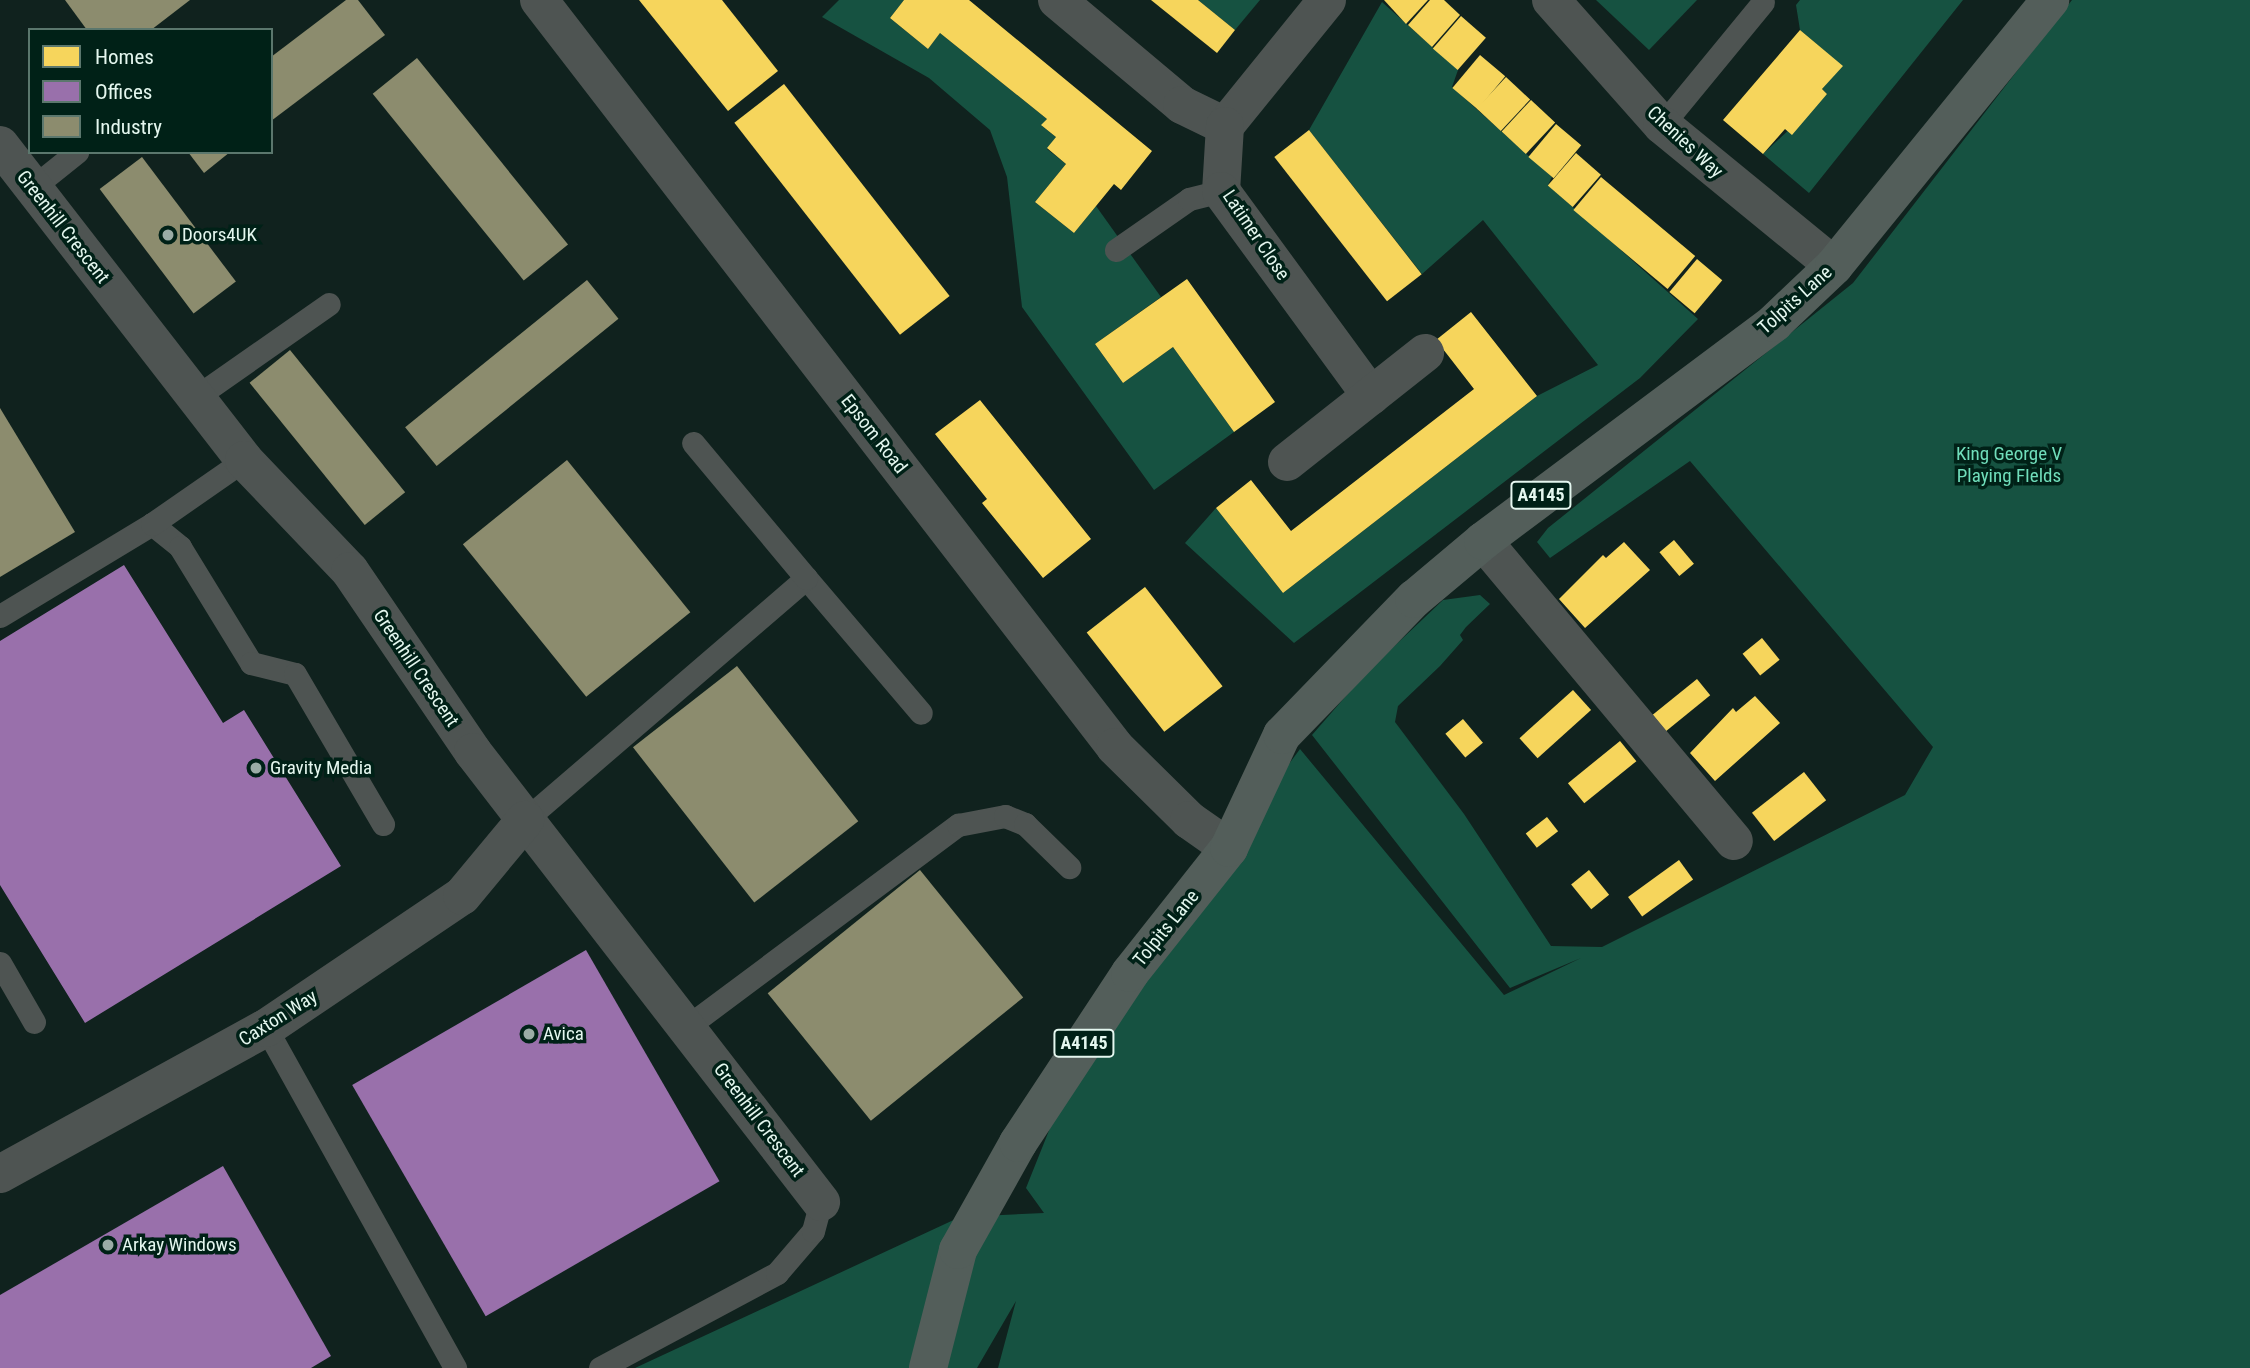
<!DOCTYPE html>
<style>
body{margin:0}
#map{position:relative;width:2250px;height:1368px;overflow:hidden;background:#10221e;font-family:"Roboto Condensed",sans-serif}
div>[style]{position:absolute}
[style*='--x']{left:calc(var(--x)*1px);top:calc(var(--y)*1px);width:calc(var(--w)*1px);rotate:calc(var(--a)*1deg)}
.green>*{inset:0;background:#165241}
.homes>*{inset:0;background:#f6d55c;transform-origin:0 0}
.offices>*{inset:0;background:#9970ab;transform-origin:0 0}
.industry>*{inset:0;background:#8c8c6e;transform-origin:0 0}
.service>*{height:23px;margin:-11.5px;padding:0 11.5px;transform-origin:11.5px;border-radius:11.5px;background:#4e5452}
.minor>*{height:38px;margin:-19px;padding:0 19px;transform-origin:19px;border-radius:19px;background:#4e5452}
.primary>*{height:38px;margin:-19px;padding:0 19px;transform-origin:19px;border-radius:19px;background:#535e5a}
.dots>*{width:19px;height:19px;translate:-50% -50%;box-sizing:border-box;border:4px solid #002117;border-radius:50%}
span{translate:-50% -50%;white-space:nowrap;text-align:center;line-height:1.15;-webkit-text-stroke:7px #002117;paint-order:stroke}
.shield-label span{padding:2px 5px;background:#002117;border:2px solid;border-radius:5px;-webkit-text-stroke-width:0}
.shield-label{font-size:18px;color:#e4f7ef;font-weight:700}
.street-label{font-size:19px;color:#e4f7ef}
.poi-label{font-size:19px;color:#e4f7ef}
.left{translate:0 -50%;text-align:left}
.park-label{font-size:19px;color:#70debb}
.legend{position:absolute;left:28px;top:28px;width:245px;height:126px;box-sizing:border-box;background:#002117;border:2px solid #5b776d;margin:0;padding:9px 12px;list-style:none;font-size:21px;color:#e4f7ef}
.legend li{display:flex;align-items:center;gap:14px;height:35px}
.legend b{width:35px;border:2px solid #5b776d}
</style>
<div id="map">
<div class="green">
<i style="clip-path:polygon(839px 0,904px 0,890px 18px,928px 49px,940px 33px,1047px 119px,1042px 126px,1056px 137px,1047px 149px,1066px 164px,1035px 202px,1074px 233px,1096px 206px,1161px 297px,1095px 344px,1123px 383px,1173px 347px,1234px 432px,1154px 490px,1022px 307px,1007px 177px,990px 130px,929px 78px,822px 17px)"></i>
<i style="clip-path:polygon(1198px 0,1260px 0,1235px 30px)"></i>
<i style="clip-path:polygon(1596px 0,1697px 0,1649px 50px)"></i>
<i style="clip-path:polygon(1800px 0,1963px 0,1809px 193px,1763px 154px,1827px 94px,1822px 89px,1842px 66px,1800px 30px,1796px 5px)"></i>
<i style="clip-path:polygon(2072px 0,2250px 0,2250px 1368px,998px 1368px,1016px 1301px,977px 1368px,635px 1368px,960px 1217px,1044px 1213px,1026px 1188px,1054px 1118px,1110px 1006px,1300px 749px,1504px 995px,1581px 958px,1510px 988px,1312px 735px,1366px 673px,1443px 600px,1480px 595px,1490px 604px,1466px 627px,1460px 635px,1463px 640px,1440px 666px,1398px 706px,1395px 722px,1464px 814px,1551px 946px,1602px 947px,1905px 795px,1933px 747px,1690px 461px,1550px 558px,1537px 542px,1548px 528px,1853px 283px)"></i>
<i style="clip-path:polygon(1382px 2px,1458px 70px,1452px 87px,1552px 177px,1548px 185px,1698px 319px,1640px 378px,1294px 643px,1185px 543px,1216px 508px,1283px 593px,1537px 396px,1598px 365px,1483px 220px,1422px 274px,1309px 130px)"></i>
</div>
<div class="homes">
<i style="clip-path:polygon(639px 0,722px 0,778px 71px,728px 111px)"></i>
<i style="clip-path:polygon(904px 0,969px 0,1152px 151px,1121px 190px,1114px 184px,1074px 233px,1035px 202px,1066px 164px,1047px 148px,1056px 137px,1041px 125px,1047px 119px,940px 33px,928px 49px,890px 18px)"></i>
<i style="clip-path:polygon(1151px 0,1198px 0,1235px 30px,1217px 53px)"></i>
<i style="clip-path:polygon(1384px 0,1428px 0,1406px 24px)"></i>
<i style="clip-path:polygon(1430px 0,1444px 0,1460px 15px,1432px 47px,1408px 25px)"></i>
<i style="left:1461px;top:16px;width:33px;height:43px;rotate:41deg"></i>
<i style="clip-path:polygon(1800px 30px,1843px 66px,1822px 89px,1827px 94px,1792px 135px,1785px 129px,1763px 154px,1723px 120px)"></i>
<i style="left:1480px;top:55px;width:33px;height:43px;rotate:40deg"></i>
<i style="left:1506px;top:77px;width:33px;height:43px;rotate:43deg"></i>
<i style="left:784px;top:84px;width:269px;height:63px;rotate:52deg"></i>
<i style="left:1531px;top:100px;width:33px;height:43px;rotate:43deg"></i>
<i style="left:1556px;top:124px;width:33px;height:43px;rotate:40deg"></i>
<i style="left:1309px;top:130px;width:183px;height:44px;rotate:52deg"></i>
<i style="left:1576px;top:153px;width:33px;height:43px;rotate:41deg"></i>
<i style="left:1601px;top:177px;width:123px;height:43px;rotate:40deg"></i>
<i style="left:1697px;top:259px;width:33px;height:43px;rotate:40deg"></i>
<i style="clip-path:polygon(1187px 279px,1275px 402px,1234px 432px,1173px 347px,1123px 383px,1095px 344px)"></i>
<i style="clip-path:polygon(1471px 312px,1537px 396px,1283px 593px,1216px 508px,1251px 480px,1291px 531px,1474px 389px,1436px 340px)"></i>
<i style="clip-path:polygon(980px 400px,1091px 539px,1043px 578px,982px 503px,987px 499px,935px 434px)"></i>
<i style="left:1674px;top:540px;width:31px;height:19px;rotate:50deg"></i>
<i style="clip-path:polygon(1624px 542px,1650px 570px,1585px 628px,1559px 599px,1603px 555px,1606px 558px)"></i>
<i style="left:1145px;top:587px;width:126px;height:74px;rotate:52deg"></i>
<i style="left:1762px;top:638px;width:28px;height:25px;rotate:51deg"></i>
<i style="left:1697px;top:679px;width:21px;height:57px;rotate:51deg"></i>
<i style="left:1573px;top:690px;width:27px;height:72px;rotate:48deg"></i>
<i style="clip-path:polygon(1755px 696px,1780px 723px,1715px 781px,1690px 753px,1733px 708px,1736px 712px)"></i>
<i style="left:1463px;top:719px;width:31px;height:23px;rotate:50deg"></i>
<i style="left:1620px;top:741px;width:26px;height:67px;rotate:51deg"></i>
<i style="left:1804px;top:772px;width:36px;height:66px;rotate:52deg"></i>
<i style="left:1547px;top:817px;width:18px;height:27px;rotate:52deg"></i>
<i style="left:1679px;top:860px;width:24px;height:63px;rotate:54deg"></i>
<i style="left:1589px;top:870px;width:32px;height:23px;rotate:51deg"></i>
</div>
<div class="offices">
<i style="clip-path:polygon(124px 565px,223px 723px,244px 710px,341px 866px,85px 1023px,0 885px,0 641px)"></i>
<i style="left:586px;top:950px;width:267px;height:270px;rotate:60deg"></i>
<i style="clip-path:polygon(223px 1166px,331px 1356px,311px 1368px,0 1368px,0 1295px)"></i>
</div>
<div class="industry">
<i style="clip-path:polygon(65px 0,190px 0,151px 30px,87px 30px)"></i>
<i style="clip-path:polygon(346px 0,358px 0,385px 35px,271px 121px,271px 57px)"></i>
<i style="left:417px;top:58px;width:240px;height:57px;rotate:51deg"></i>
<i style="clip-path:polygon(188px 152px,230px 152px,204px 173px)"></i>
<i style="left:142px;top:157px;width:156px;height:53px;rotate:53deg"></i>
<i style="left:587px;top:280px;width:50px;height:234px;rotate:51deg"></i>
<i style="left:290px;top:350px;width:183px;height:52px;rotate:51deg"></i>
<i style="clip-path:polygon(0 408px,75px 532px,0 577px)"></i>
<i style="left:567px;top:460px;width:196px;height:134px;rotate:51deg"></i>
<i style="left:737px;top:666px;width:197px;height:132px;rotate:52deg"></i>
<i style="left:920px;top:870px;width:164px;height:196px;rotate:51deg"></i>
</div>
<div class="service">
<i style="--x:1662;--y:125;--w:159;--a:-50.6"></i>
<i style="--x:32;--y:188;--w:58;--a:-38.7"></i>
<i style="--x:1116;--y:250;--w:89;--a:-34.9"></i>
<i style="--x:1189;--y:199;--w:33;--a:-14"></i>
<i style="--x:196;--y:397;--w:162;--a:-35"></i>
<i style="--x:152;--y:524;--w:36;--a:39"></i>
<i style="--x:180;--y:547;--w:136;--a:58.5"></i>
<i style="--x:251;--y:663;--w:45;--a:14"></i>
<i style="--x:295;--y:674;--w:174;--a:59.6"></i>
<i style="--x:806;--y:578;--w:177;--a:49.6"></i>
<i style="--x:0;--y:616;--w:178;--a:-31.2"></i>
<i style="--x:152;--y:524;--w:112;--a:-34.8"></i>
<i style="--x:525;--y:820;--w:371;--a:-40.7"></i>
<i style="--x:806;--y:578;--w:176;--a:-129.9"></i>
<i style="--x:0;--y:963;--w:68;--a:60"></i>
<i style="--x:688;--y:1026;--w:337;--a:-36.7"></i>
<i style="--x:958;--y:825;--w:48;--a:-10.8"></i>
<i style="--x:1005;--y:816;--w:22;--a:22"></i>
<i style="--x:1025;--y:824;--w:62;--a:44.3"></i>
<i style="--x:266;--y:1028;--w:389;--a:60.9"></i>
<i style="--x:600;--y:1368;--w:201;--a:-28.2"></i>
<i style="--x:777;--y:1273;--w:55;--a:-49.4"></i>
<i style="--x:813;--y:1231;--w:30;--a:-75"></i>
</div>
<div class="minor">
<i style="--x:539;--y:0;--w:943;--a:52.36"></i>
<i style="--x:1115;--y:747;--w:104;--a:44.6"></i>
<i style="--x:1189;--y:820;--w:49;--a:35"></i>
<i style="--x:1057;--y:0;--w:163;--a:40"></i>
<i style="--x:1182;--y:105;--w:48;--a:26"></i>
<i style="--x:1327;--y:0;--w:162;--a:129"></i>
<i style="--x:1225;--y:126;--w:65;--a:93.5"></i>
<i style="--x:1221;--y:191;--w:254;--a:53.8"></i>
<i style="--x:1551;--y:0;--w:167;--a:48.4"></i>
<i style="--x:1662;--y:125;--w:222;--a:39.3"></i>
<i style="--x:0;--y:145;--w:398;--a:52.2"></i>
<i style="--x:244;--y:460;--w:153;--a:46.3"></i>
<i style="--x:350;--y:571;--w:219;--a:55.8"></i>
<i style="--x:473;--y:752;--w:569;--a:52.28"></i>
<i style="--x:1287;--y:462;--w:176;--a:-38.3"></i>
<i style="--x:1483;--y:541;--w:391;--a:50.1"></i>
<i style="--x:0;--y:1174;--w:303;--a:-28.8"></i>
<i style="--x:266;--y:1028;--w:236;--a:-34"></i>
<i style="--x:462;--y:896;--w:99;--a:-50.3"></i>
</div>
<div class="primary">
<i style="--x:928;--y:1368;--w:122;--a:-75.7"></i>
<i style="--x:958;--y:1250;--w:123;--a:-60.7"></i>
<i style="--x:1018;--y:1143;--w:204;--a:-56.6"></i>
<i style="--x:1130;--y:973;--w:159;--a:-51.6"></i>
<i style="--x:1229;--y:848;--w:125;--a:-64.9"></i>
<i style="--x:1282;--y:735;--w:190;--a:-45.9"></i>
<i style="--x:1414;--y:599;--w:90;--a:-40"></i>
<i style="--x:1483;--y:541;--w:364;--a:-36.8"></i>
<i style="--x:1774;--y:323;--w:83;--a:-43.5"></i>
<i style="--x:1834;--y:266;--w:343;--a:-50.9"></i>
</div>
<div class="dots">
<i style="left:168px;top:235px;background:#9aaca6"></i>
<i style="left:256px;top:768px;background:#9aaca6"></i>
<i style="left:529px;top:1034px;background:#9aaca6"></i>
<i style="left:108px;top:1245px;background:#9aaca6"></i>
</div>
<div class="shield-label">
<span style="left:1541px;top:495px">A4145</span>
<span style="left:1084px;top:1043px">A4145</span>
</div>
<div class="street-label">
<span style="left:1685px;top:142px;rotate:43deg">Chenies Way</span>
<span style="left:63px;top:227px;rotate:52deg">Greenhill Crescent</span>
<span style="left:1256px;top:235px;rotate:56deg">Latimer Close</span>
<span style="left:1795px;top:300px;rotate:-42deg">Tolpits Lane</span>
<span style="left:874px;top:434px;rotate:52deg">Epsom Road</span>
<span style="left:416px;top:668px;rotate:56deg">Greenhill Crescent</span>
<span style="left:1166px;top:928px;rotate:-51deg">Tolpits Lane</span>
<span style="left:278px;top:1018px;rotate:-32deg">Caxton Way</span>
<span style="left:759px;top:1120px;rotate:53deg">Greenhill Crescent</span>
</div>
<div class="poi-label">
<span class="left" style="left:182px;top:235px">Doors4UK</span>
<span class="left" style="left:270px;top:768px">Gravity Media</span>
<span class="left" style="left:543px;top:1034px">Avica</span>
<span class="left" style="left:122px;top:1245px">Arkay Windows</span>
</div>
<div class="park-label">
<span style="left:2009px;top:465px">King George V<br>Playing FIelds</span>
</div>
<ul class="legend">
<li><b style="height:19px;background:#f6d55c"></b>Homes</li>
<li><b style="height:19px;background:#9970ab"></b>Offices</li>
<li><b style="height:19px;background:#8c8c6e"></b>Industry</li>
</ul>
</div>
